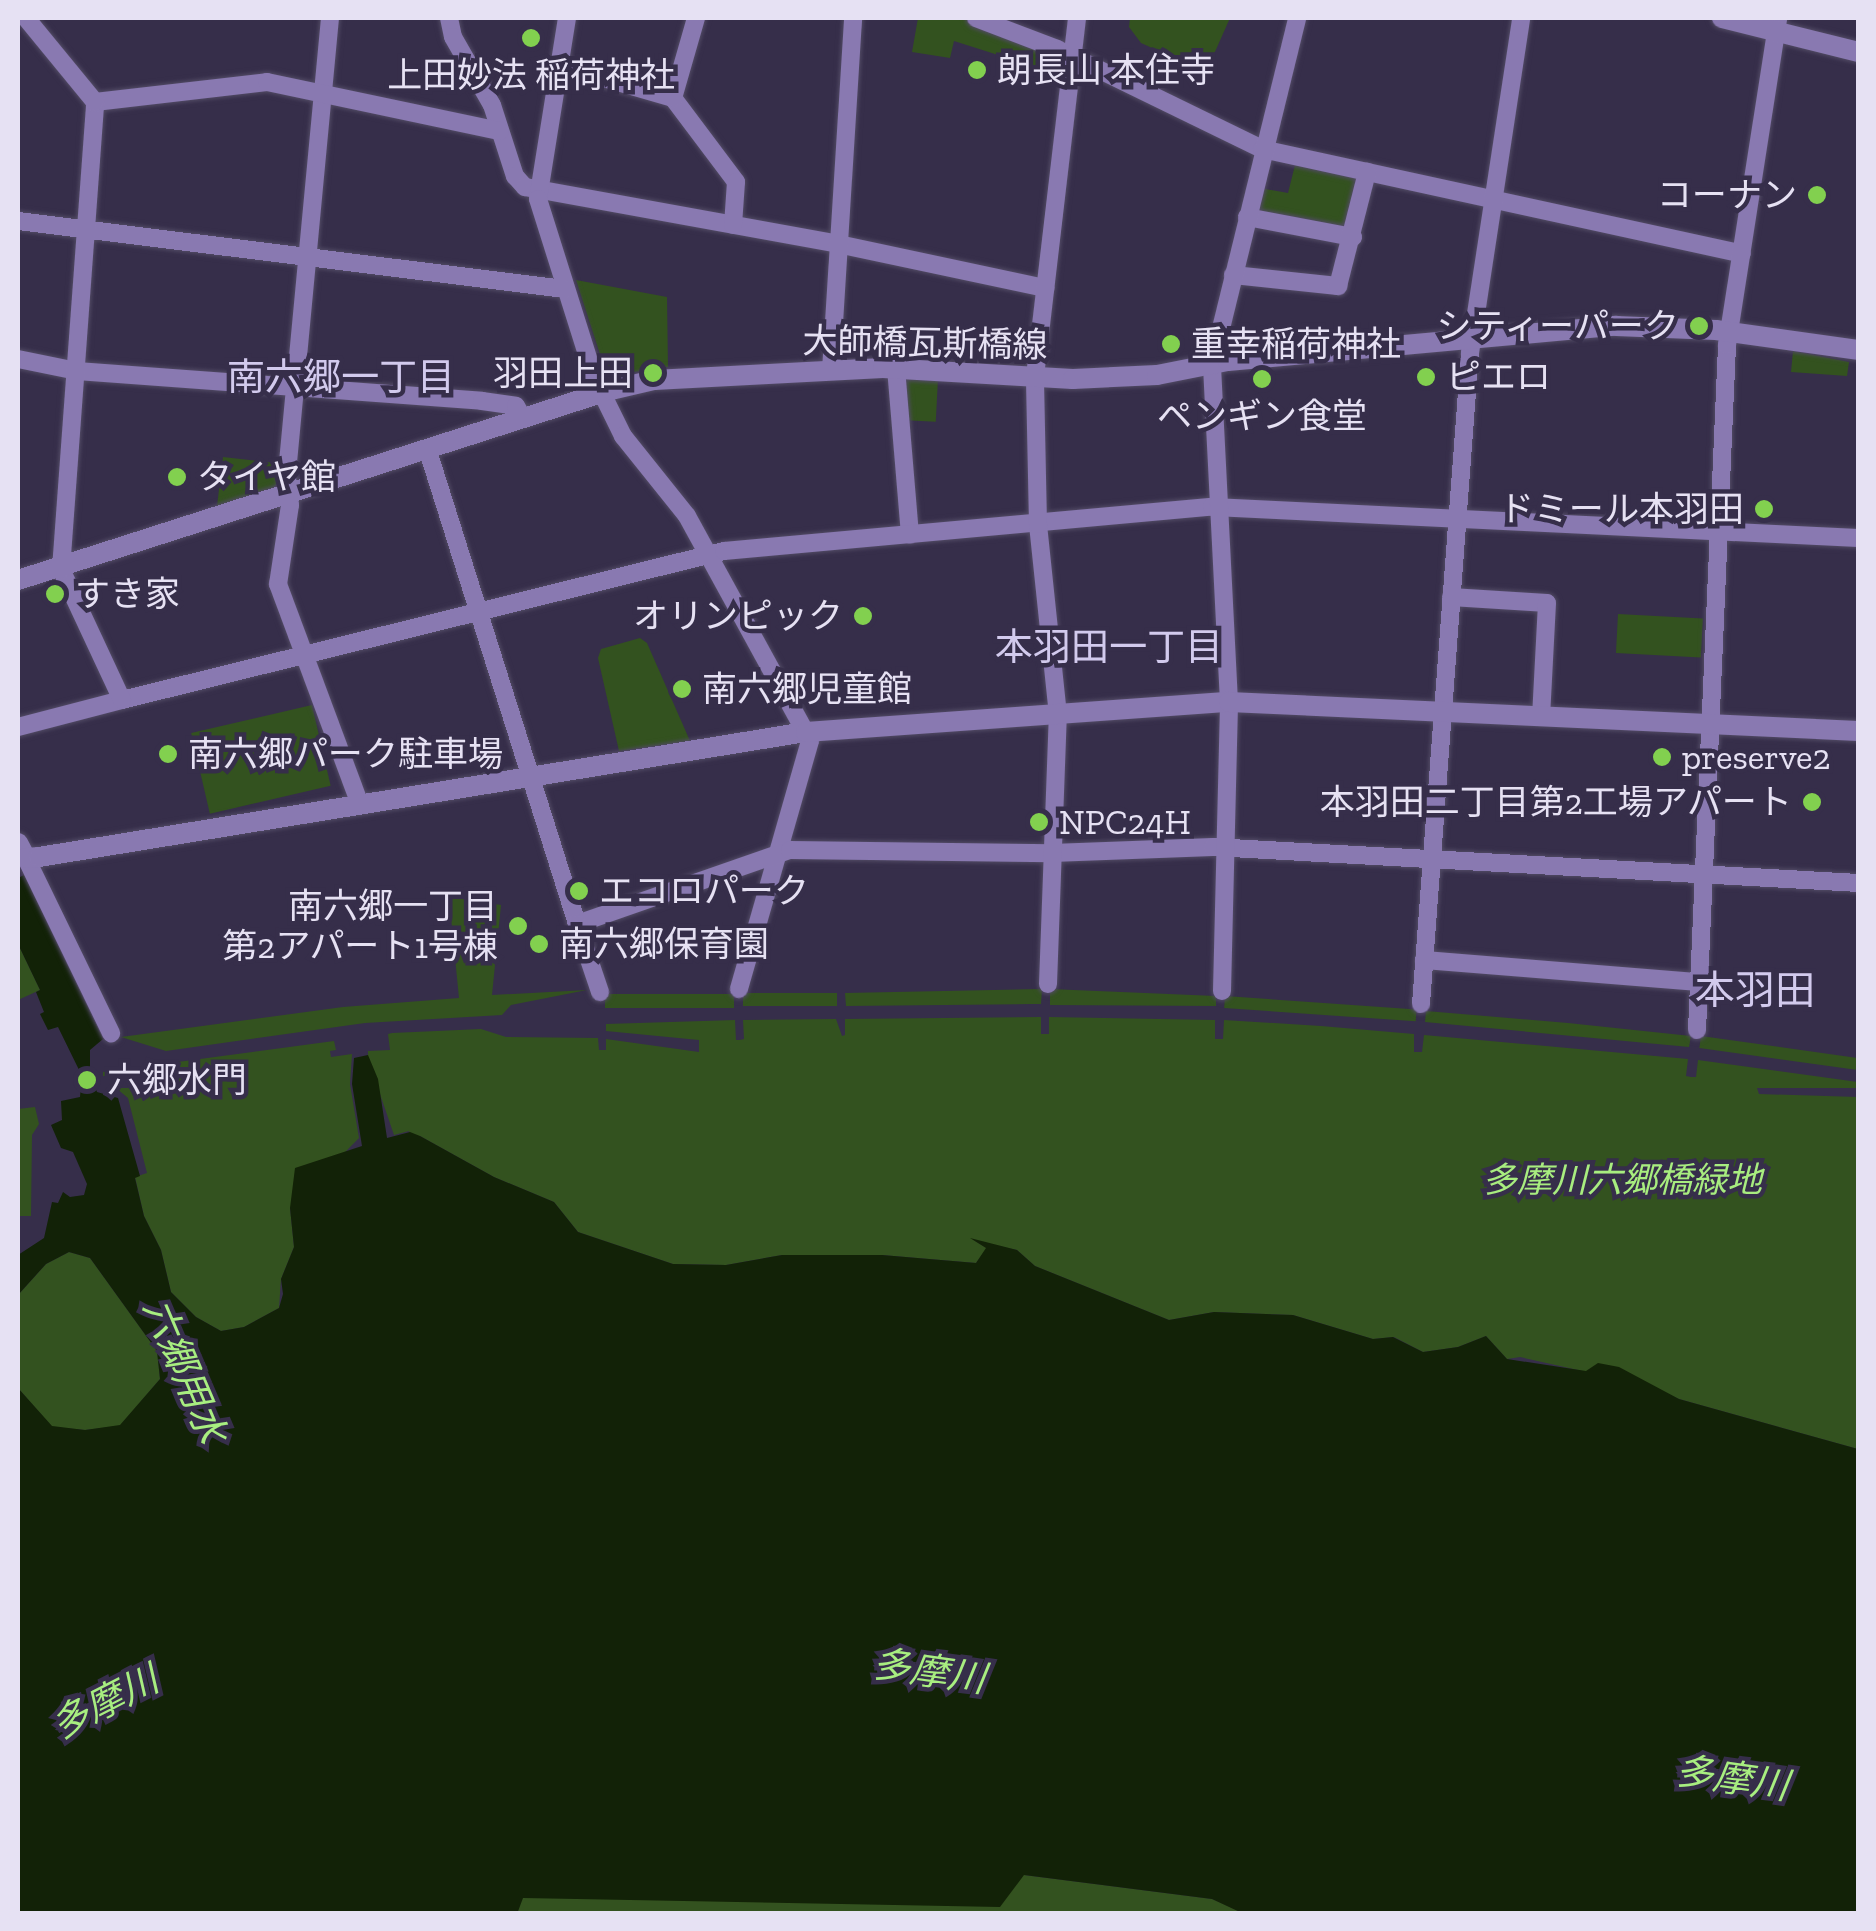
<!DOCTYPE html>
<meta charset="utf-8">
<style>
body{margin:0}
#map{position:relative;width:1876px;height:1931px;overflow:hidden;background:#362e4a;font-family:"Zilla Slab","Noto Sans JP",serif}
div>[style]{position:absolute}
[style*='--x']{left:calc(var(--x)*1px);top:calc(var(--y)*1px);width:calc(var(--w)*1px);rotate:calc(var(--a)*1deg)}
.green>*{inset:0;background:#33521f;transform-origin:0 0}
.water>*{inset:0;background:#122207}
.roads{filter:drop-shadow(0 0 2px #524b65) drop-shadow(0 0 2px #524b65)}
.minor>*{height:18px;margin:-9px;padding:0 9px;transform-origin:9px;border-radius:9px;background:#8979b1}
.tertiary>*{height:20px;margin:-10px;padding:0 10px;transform-origin:10px;border-radius:10px;background:#8979b1}
.dots>*{width:28px;height:28px;translate:-50% -50%;box-sizing:border-box;border:5px solid #362e4a;border-radius:50%}
span{translate:-50% -50%;white-space:nowrap;text-align:center;line-height:1.15;-webkit-text-stroke:9px #362e4a;paint-order:stroke}
.poi-label{font-size:35px;color:#e6e1f3}
.left{translate:0 -50%;text-align:left}
.right{translate:-100% -50%;text-align:right}
.street-label{font-size:35px;color:#e6e1f3}
.park-label{font-size:35px;color:#a8ed7f;font-style:italic}
.neighbourhood-label{font-size:38px;color:#d2caed}
.water-label{font-size:38px;color:#a8ee80;font-style:italic}
.quarter-label{font-size:40px;color:#d2caed}
.frame{position:absolute;inset:0;border:20px solid #e6e1f3;pointer-events:none}
</style>
<div id="map">
<div class="green">
<i style="clip-path:polygon(918px 18px,966px 18px,1004px 32px,1066px 61px,1064px 79px,1044px 80px,995px 54px,954px 41px,950px 58px,912px 52px)"></i>
<i style="clip-path:polygon(1130px 18px,1230px 18px,1206px 72px,1141px 43px,1129px 27px)"></i>
<i style="clip-path:polygon(1296px 161px,1360px 176px,1347px 230px,1256px 214px,1260px 188px,1288px 193px)"></i>
<i style="clip-path:polygon(576px 280px,667px 297px,668px 367px,607px 376px)"></i>
<i style="clip-path:polygon(1793px 351px,1849px 362px,1847px 376px,1791px 372px)"></i>
<i style="left:903px;top:378px;width:35px;height:42px;rotate:3deg"></i>
<i style="clip-path:polygon(223px 457px,284px 464px,282px 476px,274px 487px,217px 506px)"></i>
<i style="left:1618px;top:614px;width:85px;height:39px;rotate:3deg"></i>
<i style="clip-path:polygon(640px 638px,647px 643px,690px 741px,619px 751px,598px 658px,601px 649px)"></i>
<i style="left:312px;top:705px;width:83px;height:124px;rotate:77deg"></i>
<i style="clip-path:polygon(449px 897px,501px 905px,492px 995px,587px 990px,511px 1005px,502px 1015px,365px 1023px,166px 1051px,121px 1037px,343px 1007px,459px 998px)"></i>
<i style="clip-path:polygon(18px 944px,40px 990px,18px 1000px)"></i>
<i style="clip-path:polygon(1042px 989px,1041px 1004px,1033px 1004px,846px 1006px,845px 993px)"></i>
<i style="clip-path:polygon(1050px 989px,1216px 996px,1216px 1006px,1050px 1005px)"></i>
<i style="left:837px;top:993px;width:13px;height:94px;rotate:90deg"></i>
<i style="left:734px;top:994px;width:14px;height:129px;rotate:90deg"></i>
<i style="left:1225px;top:996px;width:192px;height:12px;rotate:4deg"></i>
<i style="clip-path:polygon(1426px 1011px,1568px 1023px,1691px 1036px,1689px 1047px,1425px 1022px)"></i>
<i style="clip-path:polygon(1041px 1017px,1041px 1034px,1049px 1034px,1049px 1017px,1215px 1020px,1215px 1039px,1223px 1039px,1224px 1020px,1321px 1026px,1414px 1034px,1414px 1052px,1422px 1052px,1424px 1035px,1688px 1059px,1686px 1076px,1691px 1077px,1696px 1077px,1698px 1060px,1858px 1082px,1858px 1088px,1757px 1088px,1759px 1094px,1858px 1097px,1858px 1449px,1679px 1399px,1650px 1386px,1520px 1357px,1507px 1359px,1486px 1336px,1458px 1347px,1423px 1352px,1394px 1337px,1373px 1339px,1293px 1315px,1214px 1312px,1169px 1320px,1035px 1266px,1017px 1250px,975px 1241px,987px 1248px,976px 1263px,882px 1255px,782px 1255px,726px 1265px,673px 1264px,578px 1232px,554px 1202px,494px 1177px,420px 1136px,411px 1136px,409px 1131px,394px 1135px,368px 1059px,368px 1051px,390px 1050px,388px 1034px,392px 1033px,481px 1029px,506px 1037px,598px 1038px,599px 1050px,606px 1050px,606px 1039px,699px 1052px,699px 1040px,606px 1031px,606px 1024px,735px 1020px,736px 1040px,740px 1040px,744px 1039px,743px 1020px,836px 1019px,842px 1036px,845px 1035px,845px 1019px)"></i>
<i style="left:1701px;top:1036px;width:158px;height:12px;rotate:8deg"></i>
<i style="clip-path:polygon(334px 1041px,336px 1050px,330px 1051px,331px 1057px,352px 1054px,350px 1084px,359px 1138px,290px 1208px,294px 1247px,281px 1279px,279px 1308px,244px 1327px,221px 1331px,196px 1317px,171px 1292px,161px 1250px,144px 1216px,135px 1177px,147px 1173px,128px 1098px,116px 1088px,144px 1088px,145px 1077px,103px 1076px,103px 1072px)"></i>
<i style="clip-path:polygon(35px 1107px,39px 1124px,32px 1135px,31px 1216px,18px 1216px,18px 1109px)"></i>
<i style="clip-path:polygon(69px 1252px,90px 1258px,157px 1351px,160px 1379px,120px 1426px,85px 1430px,52px 1427px,18px 1388px,18px 1295px,46px 1264px)"></i>
<i style="clip-path:polygon(1024px 1875px,1212px 1899px,1244px 1913px,517px 1914px,522px 1898px)"></i>
</div>
<div class="water">
<i style="clip-path:polygon(24px 875px,103px 1039px,90px 1050px,90px 1075px,82px 1076px,58px 1027px,48px 1030px,40px 1014px,44px 1012px,36px 992px,40px 990px,18px 944px,18px 878px)"></i>
<i style="clip-path:polygon(368px 1055px,378px 1079px,387px 1138px,410px 1132px,420px 1136px,494px 1177px,554px 1202px,578px 1232px,673px 1264px,726px 1265px,782px 1255px,882px 1255px,976px 1263px,986px 1248px,970px 1238px,1017px 1250px,1035px 1266px,1169px 1320px,1214px 1312px,1293px 1315px,1373px 1339px,1393px 1337px,1423px 1352px,1458px 1347px,1486px 1336px,1507px 1359px,1586px 1371px,1598px 1363px,1619px 1367px,1679px 1399px,1858px 1449px,1858px 1913px,1242px 1913px,1212px 1899px,1024px 1875px,1000px 1907px,523px 1898px,517px 1914px,18px 1913px,18px 1388px,52px 1426px,85px 1430px,120px 1425px,160px 1379px,157px 1351px,90px 1258px,69px 1252px,46px 1264px,18px 1295px,18px 1255px,44px 1238px,52px 1202px,58px 1203px,63px 1192px,70px 1197px,84px 1195px,87px 1184px,73px 1152px,61px 1148px,51px 1125px,62px 1120px,61px 1101px,80px 1097px,81px 1086px,94px 1083px,97px 1092px,118px 1098px,140px 1176px,135px 1178px,144px 1216px,161px 1250px,171px 1292px,196px 1317px,221px 1331px,244px 1327px,279px 1308px,283px 1294px,281px 1279px,294px 1247px,290px 1208px,295px 1168px,362px 1146px,352px 1084px,354px 1058px)"></i>
</div>
<div class="roads">
<div class="minor">
<i style="--x:330;--y:18;--w:461;--a:95.4"></i>
<i style="--x:287;--y:477;--w:28;--a:84"></i>
<i style="--x:290;--y:505;--w:80;--a:98.6"></i>
<i style="--x:278;--y:584;--w:236;--a:69.6"></i>
<i style="--x:449;--y:18;--w:19;--a:78"></i>
<i style="--x:453;--y:37;--w:78;--a:60.2"></i>
<i style="--x:492;--y:105;--w:75;--a:72.1"></i>
<i style="--x:515;--y:176;--w:15;--a:48"></i>
<i style="--x:525;--y:187;--w:318;--a:10.3"></i>
<i style="--x:838;--y:244;--w:212;--a:12"></i>
<i style="--x:567;--y:18;--w:183;--a:99.1"></i>
<i style="--x:538;--y:199;--w:187;--a:72.5"></i>
<i style="--x:594;--y:377;--w:66;--a:63.8"></i>
<i style="--x:623;--y:436;--w:102;--a:51.3"></i>
<i style="--x:687;--y:516;--w:256;--a:61.3"></i>
<i style="--x:810;--y:741;--w:258;--a:106"></i>
<i style="--x:696;--y:18;--w:83;--a:106"></i>
<i style="--x:673;--y:98;--w:105;--a:53.1"></i>
<i style="--x:736;--y:182;--w:43;--a:94"></i>
<i style="--x:976;--y:18;--w:87;--a:20.9"></i>
<i style="--x:1057;--y:49;--w:228;--a:26"></i>
<i style="--x:1262;--y:149;--w:491;--a:12.3"></i>
<i style="--x:559;--y:65;--w:119;--a:16.1"></i>
<i style="--x:95;--y:102;--w:173;--a:-6.6"></i>
<i style="--x:267;--y:82;--w:238;--a:11.9"></i>
<i style="--x:1247;--y:217;--w:108;--a:10.7"></i>
<i style="--x:18;--y:221;--w:551;--a:7.09"></i>
<i style="--x:1233;--y:275;--w:106;--a:6"></i>
<i style="--x:1338;--y:286;--w:118;--a:-75.7"></i>
<i style="--x:18;--y:359;--w:60;--a:11.5"></i>
<i style="--x:77;--y:371;--w:406;--a:4.2"></i>
<i style="--x:482;--y:401;--w:34;--a:8"></i>
<i style="--x:516;--y:406;--w:14;--a:60"></i>
<i style="--x:896;--y:368;--w:167;--a:85.2"></i>
<i style="--x:831;--y:370;--w:353;--a:-86.4"></i>
<i style="--x:427;--y:448;--w:499;--a:72.5"></i>
<i style="--x:577;--y:924;--w:225;--a:-19.2"></i>
<i style="--x:790;--y:850;--w:262;--a:0.7"></i>
<i style="--x:1052;--y:853;--w:161;--a:-2.1"></i>
<i style="--x:1213;--y:847;--w:646;--a:3.19"></i>
<i style="--x:1451;--y:597;--w:96;--a:3.6"></i>
<i style="--x:1547;--y:603;--w:113;--a:93"></i>
<i style="--x:122;--y:700;--w:620;--a:-13.9"></i>
<i style="--x:724;--y:551;--w:490;--a:-5.2"></i>
<i style="--x:1212;--y:507;--w:647;--a:2.75"></i>
<i style="--x:18;--y:727;--w:107;--a:-14.6"></i>
<i style="--x:122;--y:700;--w:145;--a:-115"></i>
<i style="--x:61;--y:569;--w:468;--a:-85.8"></i>
<i style="--x:95;--y:102;--w:109;--a:-129.4"></i>
<i style="--x:26;--y:858;--w:195;--a:64.1"></i>
<i style="--x:577;--y:924;--w:72;--a:71.3"></i>
<i style="--x:1424;--y:960;--w:276;--a:4.6"></i>
<i style="--x:1048;--y:984;--w:269;--a:-87.9"></i>
<i style="--x:1058;--y:715;--w:192;--a:-96"></i>
<i style="--x:1038;--y:524;--w:148;--a:-91.2"></i>
<i style="--x:1035;--y:376;--w:360;--a:-83.3"></i>
<i style="--x:1222;--y:991;--w:289;--a:-88.6"></i>
<i style="--x:1229;--y:702;--w:337;--a:-92.9"></i>
<i style="--x:1212;--y:365;--w:357;--a:-76.2"></i>
<i style="--x:1421;--y:1004;--w:653;--a:-85.7"></i>
<i style="--x:1470;--y:353;--w:339;--a:-81.3"></i>
<i style="--x:1697;--y:1030;--w:686;--a:-87.49"></i>
<i style="--x:1727;--y:345;--w:331;--a:-81.1"></i>
</div>
<div class="tertiary">
<i style="--x:1722;--y:18;--w:140;--a:14"></i>
<i style="--x:18;--y:580;--w:623;--a:-17.77"></i>
<i style="--x:611;--y:390;--w:44;--a:-13.1"></i>
<i style="--x:654;--y:380;--w:229;--a:-3"></i>
<i style="--x:883;--y:368;--w:190;--a:3.3"></i>
<i style="--x:1073;--y:379;--w:84;--a:-2.7"></i>
<i style="--x:1157;--y:375;--w:72;--a:-11.2"></i>
<i style="--x:1228;--y:361;--w:390;--a:-5.2"></i>
<i style="--x:1616;--y:326;--w:100;--a:2.3"></i>
<i style="--x:1716;--y:330;--w:143;--a:8"></i>
<i style="--x:18;--y:843;--w:17;--a:62"></i>
<i style="--x:26;--y:858;--w:13;--a:-4"></i>
<i style="--x:39;--y:857;--w:777;--a:-9.26"></i>
<i style="--x:806;--y:732;--w:424;--a:-4.1"></i>
<i style="--x:1229;--y:702;--w:630;--a:2.64"></i>
</div>
</div>
<div class="dots">
<i style="left:531px;top:38px;background:#82d04f"></i>
<i style="left:977px;top:70px;background:#82d04f"></i>
<i style="left:1817px;top:195px;background:#82d04f"></i>
<i style="left:1699px;top:326px;background:#82d04f"></i>
<i style="left:1171px;top:344px;background:#82d04f"></i>
<i style="left:653px;top:373px;background:#82d04f"></i>
<i style="left:1426px;top:377px;background:#82d04f"></i>
<i style="left:1262px;top:379px;background:#82d04f"></i>
<i style="left:177px;top:477px;background:#82d04f"></i>
<i style="left:1764px;top:509px;background:#82d04f"></i>
<i style="left:55px;top:594px;background:#82d04f"></i>
<i style="left:863px;top:616px;background:#82d04f"></i>
<i style="left:682px;top:689px;background:#82d04f"></i>
<i style="left:168px;top:754px;background:#82d04f"></i>
<i style="left:1662px;top:757px;background:#82d04f"></i>
<i style="left:1812px;top:802px;background:#82d04f"></i>
<i style="left:1039px;top:822px;background:#82d04f"></i>
<i style="left:579px;top:891px;background:#82d04f"></i>
<i style="left:518px;top:926px;background:#82d04f"></i>
<i style="left:539px;top:944px;background:#82d04f"></i>
<i style="left:87px;top:1080px;background:#82d04f"></i>
</div>
<div class="poi-label">
<span class="left" style="left:997px;top:70px">朗長山 本住寺</span>
<span style="left:531px;top:75px">上田妙法 稲荷神社</span>
<span class="right" style="left:1797px;top:195px">コーナン</span>
<span class="right" style="left:1679px;top:326px">シティーパーク</span>
<span class="left" style="left:1191px;top:344px">重幸稲荷神社</span>
<span class="right" style="left:633px;top:373px">羽田上田</span>
<span class="left" style="left:1446px;top:377px">ピエロ</span>
<span style="left:1262px;top:416px">ペンギン食堂</span>
<span class="left" style="left:197px;top:477px">タイヤ館</span>
<span class="right" style="left:1744px;top:509px">ドミール本羽田</span>
<span class="left" style="left:75px;top:594px">すき家</span>
<span class="right" style="left:843px;top:616px">オリンピック</span>
<span class="left" style="left:702px;top:689px">南六郷児童館</span>
<span class="left" style="left:188px;top:754px">南六郷パーク駐車場</span>
<span class="left" style="left:1682px;top:757px">preserve2</span>
<span class="right" style="left:1792px;top:802px">本羽田二丁目第2工場アパート</span>
<span class="left" style="left:1059px;top:822px">NPC24H</span>
<span class="left" style="left:599px;top:891px">エコロパーク</span>
<span class="right" style="left:498px;top:926px">南六郷一丁目<br>第2アパート1号棟</span>
<span class="left" style="left:559px;top:944px">南六郷保育園</span>
<span class="left" style="left:107px;top:1080px">六郷水門</span>
</div>
<div class="street-label">
<span style="left:925px;top:343px;rotate:1deg">大師橋瓦斯橋線</span>
</div>
<div class="park-label">
<span style="left:1622px;top:1180px">多摩川六郷橋緑地</span>
</div>
<div class="neighbourhood-label">
<span style="left:341px;top:378px">南六郷一丁目</span>
<span style="left:1109px;top:648px">本羽田一丁目</span>
</div>
<div class="water-label">
<span style="left:184px;top:1371px;rotate:67deg">六郷用水</span>
<span style="left:929px;top:1672px;rotate:8deg">多摩川</span>
<span style="left:105px;top:1703px;rotate:-27deg">多摩川</span>
<span style="left:1732px;top:1779px;rotate:8deg">多摩川</span>
</div>
<div class="quarter-label">
<span style="left:1755px;top:990px">本羽田</span>
</div>
<div class="frame"></div>
</div>
